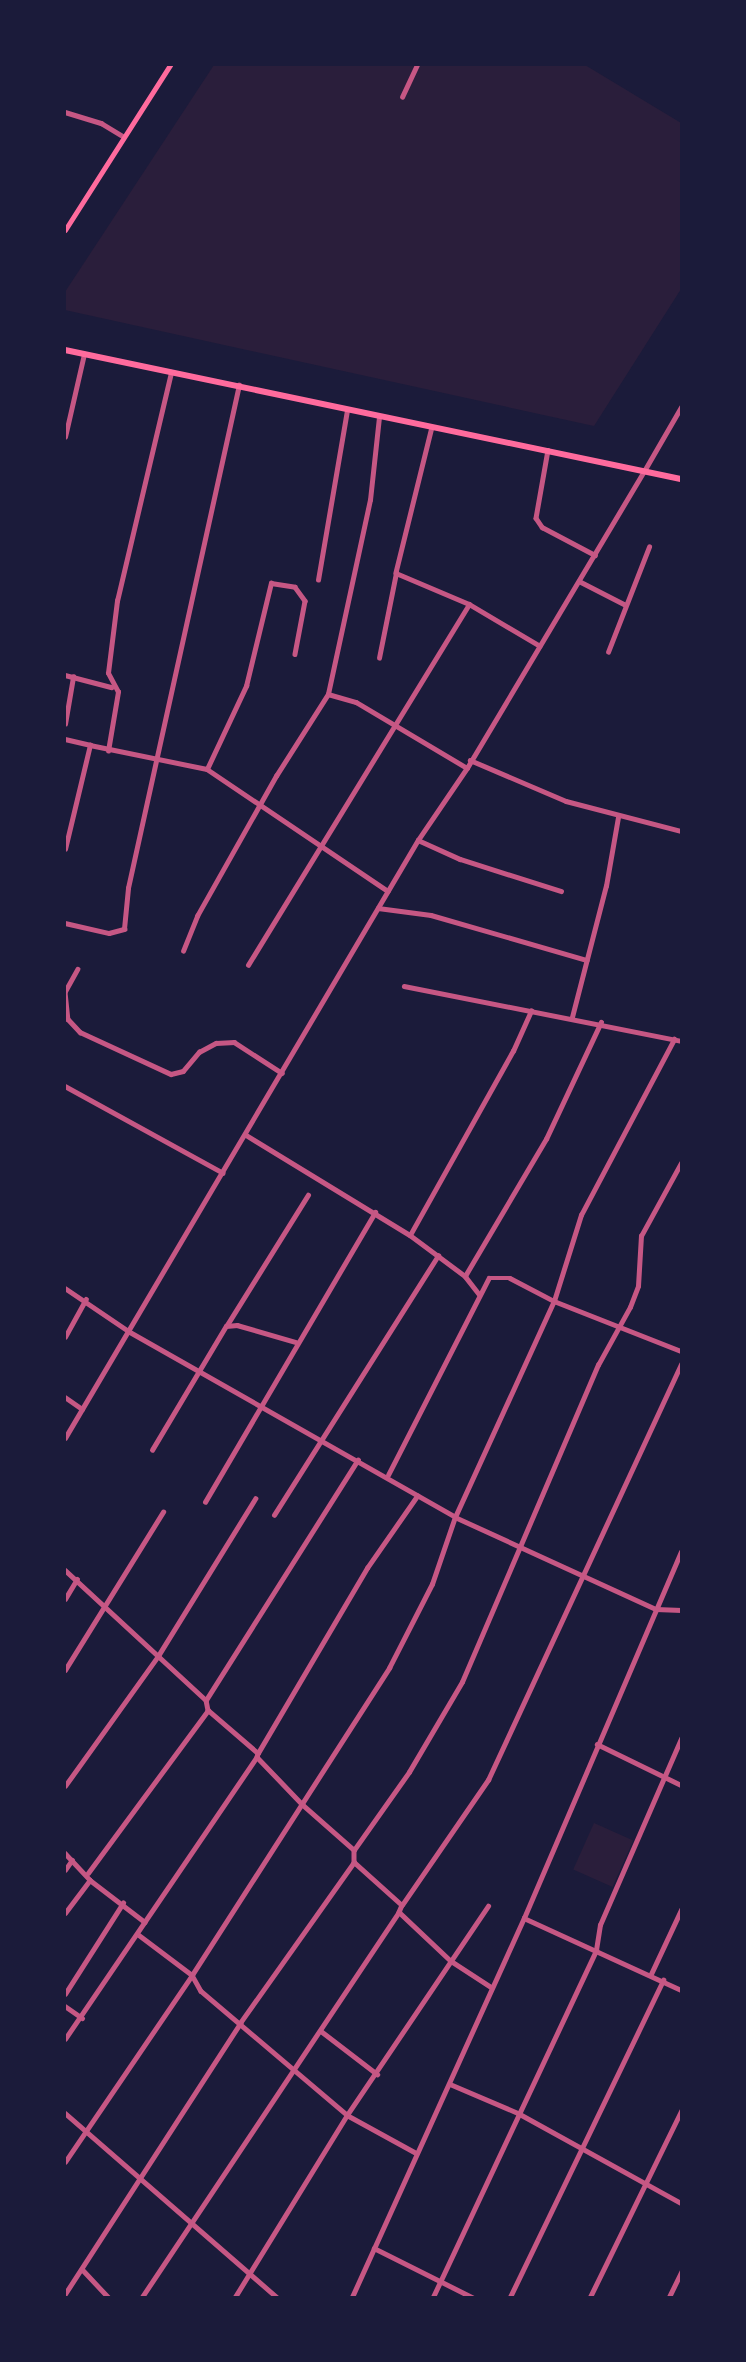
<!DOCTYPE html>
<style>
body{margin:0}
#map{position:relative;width:746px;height:2362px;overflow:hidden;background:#1b1b3a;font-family:Commissioner,sans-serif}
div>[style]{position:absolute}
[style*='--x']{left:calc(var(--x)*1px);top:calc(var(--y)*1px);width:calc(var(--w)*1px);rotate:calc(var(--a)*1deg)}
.green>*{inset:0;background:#2a1e3b;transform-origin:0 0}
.minor>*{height:4.5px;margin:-2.25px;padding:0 2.25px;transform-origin:2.25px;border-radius:2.25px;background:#c65784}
.tertiary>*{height:5px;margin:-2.5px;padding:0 2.5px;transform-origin:2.5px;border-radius:2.5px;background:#c65784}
.secondary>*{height:5px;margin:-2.5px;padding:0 2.5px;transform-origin:2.5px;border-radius:2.5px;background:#ff6b9d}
.primary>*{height:6px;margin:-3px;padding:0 3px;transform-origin:3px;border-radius:3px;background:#ff6b9d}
span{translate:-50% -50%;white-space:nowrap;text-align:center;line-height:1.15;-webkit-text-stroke:7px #1b1b3a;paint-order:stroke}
.frame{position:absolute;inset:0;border:66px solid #1b1b3a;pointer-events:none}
</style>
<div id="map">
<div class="green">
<i style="clip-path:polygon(214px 65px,585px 65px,681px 123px,681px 289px,594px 426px,65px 310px,65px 292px)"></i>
<i style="left:594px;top:1823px;width:43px;height:51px;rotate:24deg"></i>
</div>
<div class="minor">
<i style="--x:402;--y:97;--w:35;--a:-65"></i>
<i style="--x:65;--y:112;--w:38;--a:17"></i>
<i style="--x:101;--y:123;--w:26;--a:31"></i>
<i style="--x:432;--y:427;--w:150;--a:103.9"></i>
<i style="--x:396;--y:573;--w:79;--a:23"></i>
<i style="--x:65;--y:437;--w:85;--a:-77.1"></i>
<i style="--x:548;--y:450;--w:69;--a:100"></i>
<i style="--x:536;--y:518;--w:11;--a:56"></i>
<i style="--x:542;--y:527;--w:60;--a:27.8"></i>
<i style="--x:318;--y:580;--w:172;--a:-80.3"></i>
<i style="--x:579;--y:581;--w:51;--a:27.1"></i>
<i style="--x:608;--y:652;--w:113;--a:-68.7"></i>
<i style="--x:379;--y:658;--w:87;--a:-78.7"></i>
<i style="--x:65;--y:675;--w:48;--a:14.6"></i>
<i style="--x:328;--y:694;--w:198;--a:-77.8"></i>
<i style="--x:370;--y:500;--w:83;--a:-83.8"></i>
<i style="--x:65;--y:724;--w:48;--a:-80.3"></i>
<i style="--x:65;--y:739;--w:26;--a:13"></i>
<i style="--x:108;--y:751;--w:60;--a:-80.4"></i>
<i style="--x:118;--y:692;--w:21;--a:-118"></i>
<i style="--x:108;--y:673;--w:73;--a:-82.9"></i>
<i style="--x:117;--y:601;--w:235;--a:-76.7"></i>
<i style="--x:470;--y:760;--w:104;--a:23.1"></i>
<i style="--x:566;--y:801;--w:119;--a:14.6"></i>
<i style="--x:207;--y:769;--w:92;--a:-64.8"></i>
<i style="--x:246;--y:686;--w:106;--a:-76.4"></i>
<i style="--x:271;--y:583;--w:24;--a:9"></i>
<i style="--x:295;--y:587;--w:17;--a:54"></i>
<i style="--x:305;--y:601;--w:54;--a:100.7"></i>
<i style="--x:418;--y:840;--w:46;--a:24.3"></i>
<i style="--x:460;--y:859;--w:106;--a:17.6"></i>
<i style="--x:65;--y:849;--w:107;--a:-76.5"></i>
<i style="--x:90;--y:745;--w:119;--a:11.6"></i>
<i style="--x:207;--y:769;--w:218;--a:34"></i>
<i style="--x:378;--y:908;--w:53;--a:7.5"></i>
<i style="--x:431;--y:915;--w:162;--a:16.1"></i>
<i style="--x:65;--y:923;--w:45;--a:12.8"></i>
<i style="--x:109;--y:933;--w:16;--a:-15"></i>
<i style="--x:124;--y:929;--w:41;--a:-84.4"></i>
<i style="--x:128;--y:888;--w:515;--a:-77.56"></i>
<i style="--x:183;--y:951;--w:38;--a:-68"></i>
<i style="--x:197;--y:916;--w:161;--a:-60.6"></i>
<i style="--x:276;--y:776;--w:97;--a:-57.6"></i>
<i style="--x:328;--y:694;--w:29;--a:16"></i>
<i style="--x:356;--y:702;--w:129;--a:30.7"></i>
<i style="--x:248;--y:965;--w:423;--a:-58.5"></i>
<i style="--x:469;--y:604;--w:82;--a:30.6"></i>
<i style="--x:78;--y:969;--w:26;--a:119"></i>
<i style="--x:65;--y:992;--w:27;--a:84"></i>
<i style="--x:68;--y:1019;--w:18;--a:47"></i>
<i style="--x:80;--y:1032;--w:100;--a:24.8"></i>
<i style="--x:171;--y:1074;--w:12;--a:-14"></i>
<i style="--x:183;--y:1071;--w:25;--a:-50"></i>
<i style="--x:199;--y:1052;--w:19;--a:-28"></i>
<i style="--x:216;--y:1043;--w:18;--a:-3"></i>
<i style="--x:234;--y:1042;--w:57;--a:32.9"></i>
<i style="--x:404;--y:986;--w:282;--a:11.2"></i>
<i style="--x:572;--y:1017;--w:135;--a:-75.5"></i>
<i style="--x:606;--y:886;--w:70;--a:-80.1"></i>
<i style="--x:65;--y:1086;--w:180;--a:28.8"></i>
<i style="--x:246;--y:1135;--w:192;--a:31.4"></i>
<i style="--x:410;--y:1235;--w:69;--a:36.7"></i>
<i style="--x:465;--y:1276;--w:23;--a:52"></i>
<i style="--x:410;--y:1235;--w:211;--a:-60.8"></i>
<i style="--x:513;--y:1051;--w:44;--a:-65.8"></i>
<i style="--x:465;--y:1276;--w:159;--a:-59.4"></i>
<i style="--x:546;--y:1139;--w:129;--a:-64.8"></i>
<i style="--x:65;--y:1288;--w:78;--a:34.1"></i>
<i style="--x:130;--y:1332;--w:374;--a:29.6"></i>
<i style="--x:455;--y:1517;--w:221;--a:24.6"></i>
<i style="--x:656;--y:1609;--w:25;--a:2"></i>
<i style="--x:227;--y:1325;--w:153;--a:-58.1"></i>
<i style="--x:65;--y:1337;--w:43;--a:-61.1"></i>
<i style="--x:65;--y:1397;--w:21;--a:35"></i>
<i style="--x:65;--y:1438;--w:694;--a:-59.45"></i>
<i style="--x:418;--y:840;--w:87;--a:-55.8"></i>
<i style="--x:467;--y:768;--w:346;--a:-59.2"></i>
<i style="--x:152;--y:1450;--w:144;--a:-59.2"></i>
<i style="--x:226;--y:1326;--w:11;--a:-5"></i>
<i style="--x:237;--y:1325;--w:61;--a:16.1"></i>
<i style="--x:388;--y:1475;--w:221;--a:-62.9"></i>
<i style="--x:489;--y:1278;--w:21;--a:0"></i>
<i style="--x:510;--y:1278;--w:50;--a:27.6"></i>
<i style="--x:554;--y:1301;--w:136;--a:21.5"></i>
<i style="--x:205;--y:1502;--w:336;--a:-59.6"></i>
<i style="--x:274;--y:1515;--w:307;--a:-57.7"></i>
<i style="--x:65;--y:1570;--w:192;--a:42.7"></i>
<i style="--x:206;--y:1700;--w:10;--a:79"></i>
<i style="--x:208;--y:1710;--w:66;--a:40.7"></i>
<i style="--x:258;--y:1753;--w:4;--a:104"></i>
<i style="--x:257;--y:1757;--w:66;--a:46.2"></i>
<i style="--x:303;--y:1805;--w:68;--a:41.4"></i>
<i style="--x:354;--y:1850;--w:12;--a:90"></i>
<i style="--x:354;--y:1862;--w:64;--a:41.9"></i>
<i style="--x:402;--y:1905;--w:8;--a:113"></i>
<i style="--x:399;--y:1912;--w:71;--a:43.3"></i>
<i style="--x:451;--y:1961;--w:48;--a:33"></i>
<i style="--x:65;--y:1599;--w:23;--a:-59"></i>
<i style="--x:65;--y:1670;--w:186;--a:-58.2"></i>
<i style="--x:206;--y:1700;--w:284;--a:-57.7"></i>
<i style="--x:597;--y:1744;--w:93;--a:26"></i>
<i style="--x:258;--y:1753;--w:215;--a:-59.5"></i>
<i style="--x:367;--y:1568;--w:88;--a:-55.2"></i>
<i style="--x:65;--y:1786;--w:160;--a:-54.4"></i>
<i style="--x:158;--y:1656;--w:185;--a:-58.3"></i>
<i style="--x:354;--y:1850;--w:95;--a:-54.8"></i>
<i style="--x:409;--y:1772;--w:104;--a:-59.5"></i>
<i style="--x:462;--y:1682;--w:345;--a:-66.8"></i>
<i style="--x:598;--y:1365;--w:66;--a:-61.1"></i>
<i style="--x:630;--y:1307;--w:22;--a:-69"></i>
<i style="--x:638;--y:1286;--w:50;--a:-86.6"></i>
<i style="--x:641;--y:1236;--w:83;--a:-61.3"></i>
<i style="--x:65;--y:1853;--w:37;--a:47"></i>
<i style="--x:90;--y:1880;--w:69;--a:37.4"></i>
<i style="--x:65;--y:1870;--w:12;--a:-55"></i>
<i style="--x:88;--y:1873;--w:202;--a:-53.6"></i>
<i style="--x:402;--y:1905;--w:152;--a:-55.5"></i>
<i style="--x:488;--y:1780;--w:458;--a:-65.1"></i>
<i style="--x:65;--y:1913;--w:41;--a:-52.9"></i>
<i style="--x:524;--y:1918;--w:173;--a:24.6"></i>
<i style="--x:139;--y:1935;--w:66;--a:37"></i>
<i style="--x:192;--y:1975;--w:18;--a:61"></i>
<i style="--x:201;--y:1991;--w:192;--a:40.3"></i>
<i style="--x:347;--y:2115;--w:79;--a:28.8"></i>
<i style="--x:651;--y:1974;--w:71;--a:-64.9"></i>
<i style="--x:65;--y:1994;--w:108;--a:-57.5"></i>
<i style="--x:65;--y:2006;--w:21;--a:35"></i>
<i style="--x:321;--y:2031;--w:71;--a:37.5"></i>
<i style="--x:65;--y:2039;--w:341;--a:-55.8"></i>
<i style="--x:450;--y:2084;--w:74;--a:23.1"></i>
<i style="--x:518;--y:2113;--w:186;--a:28.9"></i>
<i style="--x:65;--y:2113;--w:281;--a:41"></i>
<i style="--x:65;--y:2162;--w:226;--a:-55.8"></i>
<i style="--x:192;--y:1975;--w:365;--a:-57.3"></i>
<i style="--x:389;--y:1668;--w:94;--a:-62.9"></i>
<i style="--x:432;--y:1584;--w:71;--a:-71.1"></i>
<i style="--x:455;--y:1517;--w:238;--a:-65.4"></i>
<i style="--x:554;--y:1301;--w:90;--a:-72.6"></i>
<i style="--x:581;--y:1215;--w:199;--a:-62.1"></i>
<i style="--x:374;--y:2248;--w:110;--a:26.6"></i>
<i style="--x:82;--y:2269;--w:38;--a:47"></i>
<i style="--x:65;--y:2294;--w:323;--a:-57.1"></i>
<i style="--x:240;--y:2023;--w:197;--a:-54.7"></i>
<i style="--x:142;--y:2297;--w:463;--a:-56.3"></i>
<i style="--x:235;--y:2297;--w:214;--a:-58.4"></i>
<i style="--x:347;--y:2115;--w:252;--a:-56"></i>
<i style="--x:352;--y:2297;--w:416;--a:-65.6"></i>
<i style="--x:524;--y:1918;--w:398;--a:-66.8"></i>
<i style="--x:433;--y:2297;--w:383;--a:-64.8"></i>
<i style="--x:596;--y:1950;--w:25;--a:-81"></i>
<i style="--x:600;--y:1925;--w:203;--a:-66.5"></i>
<i style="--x:510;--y:2297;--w:352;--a:-64.2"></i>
<i style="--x:590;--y:2297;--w:207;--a:-63.9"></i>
<i style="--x:669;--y:2297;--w:28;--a:-64"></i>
</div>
<div class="tertiary">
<i style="--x:644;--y:471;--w:74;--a:-60"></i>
</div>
<div class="secondary">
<i style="--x:65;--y:230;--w:196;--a:-57.5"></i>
</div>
<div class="primary">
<i style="--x:65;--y:350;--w:629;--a:11.83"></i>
</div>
<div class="frame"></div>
</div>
